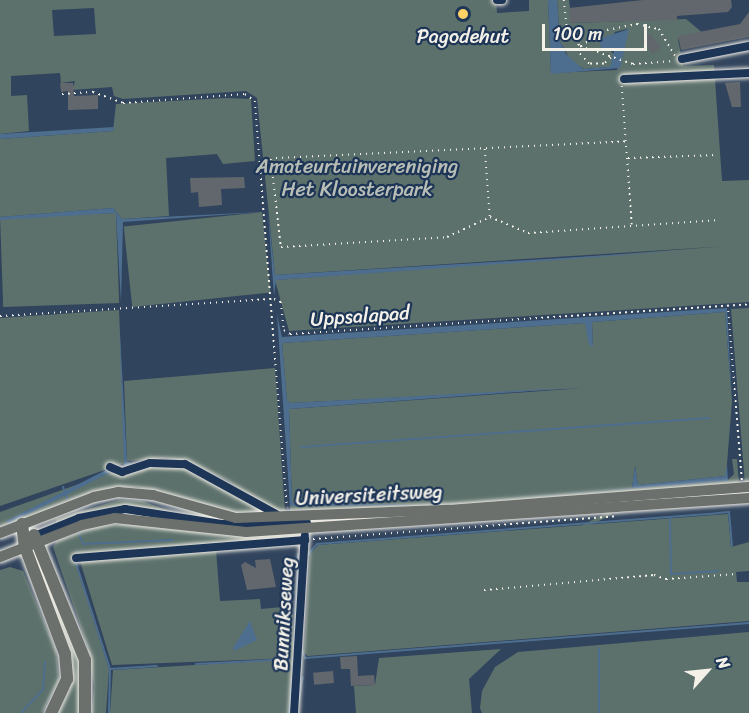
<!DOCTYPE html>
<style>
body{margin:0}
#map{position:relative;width:749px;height:713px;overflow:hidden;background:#31445d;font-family:Sriracha,sans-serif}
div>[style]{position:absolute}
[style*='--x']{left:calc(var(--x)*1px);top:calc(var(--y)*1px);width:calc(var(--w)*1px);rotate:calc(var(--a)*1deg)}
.green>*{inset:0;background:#5d716c;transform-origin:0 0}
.water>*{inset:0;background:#4e6e8f;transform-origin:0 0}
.stream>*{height:2px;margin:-1px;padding:0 1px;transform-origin:1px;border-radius:1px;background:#4e6e8f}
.building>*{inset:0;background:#61676c;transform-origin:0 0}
.path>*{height:1.5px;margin-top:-0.75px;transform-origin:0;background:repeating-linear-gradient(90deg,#f4f1e8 0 1.5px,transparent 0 6px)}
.roads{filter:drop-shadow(0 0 2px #f4f1e8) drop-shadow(0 0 2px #f4f1e8)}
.minor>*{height:8px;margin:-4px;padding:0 4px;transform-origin:4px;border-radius:4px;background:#1d3557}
.major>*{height:10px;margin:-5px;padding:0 5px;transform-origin:5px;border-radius:5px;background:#6c706d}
.highway>*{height:12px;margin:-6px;padding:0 6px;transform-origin:6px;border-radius:6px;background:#6c706d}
.dots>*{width:16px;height:16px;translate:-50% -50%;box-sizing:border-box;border:3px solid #1d3557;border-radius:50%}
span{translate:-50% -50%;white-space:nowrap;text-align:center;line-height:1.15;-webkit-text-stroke:4.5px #1d3557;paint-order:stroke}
.poi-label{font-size:20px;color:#f4f1e8}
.park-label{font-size:20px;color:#b8beb6}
.street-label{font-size:20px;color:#f4f1e8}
.north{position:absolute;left:677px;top:641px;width:60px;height:60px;-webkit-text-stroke:4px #1d3557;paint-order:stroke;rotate:63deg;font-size:16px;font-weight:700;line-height:24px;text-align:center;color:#f4f1e8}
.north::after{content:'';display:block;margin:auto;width:21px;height:27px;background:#f4f1e8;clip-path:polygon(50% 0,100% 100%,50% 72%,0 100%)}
.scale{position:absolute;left:542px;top:24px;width:105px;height:27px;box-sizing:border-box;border:3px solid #f4f1e8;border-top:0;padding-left:8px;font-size:18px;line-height:21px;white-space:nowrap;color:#f4f1e8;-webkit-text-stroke:4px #1d3557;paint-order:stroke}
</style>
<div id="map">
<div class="green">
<i style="clip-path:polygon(evenodd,0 0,496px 0,497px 13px,529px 11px,529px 0,548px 0,551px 73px,617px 70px,627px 29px,615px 32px,608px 48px,616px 57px,610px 67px,584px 69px,570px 60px,560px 41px,557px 0,569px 0,572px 23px,686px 19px,704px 34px,678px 39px,683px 66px,714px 65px,722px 181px,749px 180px,749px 302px,289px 331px,275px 280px,728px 246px,275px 275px,257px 98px,246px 91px,123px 99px,114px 96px,112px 87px,72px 90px,75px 81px,61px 83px,60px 73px,11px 76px,11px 96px,27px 95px,29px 131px,0 134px,0 0,94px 8px,96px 34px,54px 36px,52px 10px,94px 8px)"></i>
<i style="clip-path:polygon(227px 98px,251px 99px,255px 161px,223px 164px,217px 154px,166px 158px,169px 216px,122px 219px,113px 208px,0 217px,0 139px,113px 131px,116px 104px)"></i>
<i style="left:262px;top:212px;width:81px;height:139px;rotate:84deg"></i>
<i style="left:116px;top:213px;width:90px;height:116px;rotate:88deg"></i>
<i style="clip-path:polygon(749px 308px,749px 483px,745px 484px,731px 309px)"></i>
<i style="clip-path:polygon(119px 310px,125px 463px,0 506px,0 318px)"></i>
<i style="clip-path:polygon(725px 312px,732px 401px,726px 476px,638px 485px,635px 466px,632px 488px,438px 503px,728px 480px,734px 474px,732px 459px,737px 459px,739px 484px,629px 496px,291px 513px,290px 506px,433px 505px,292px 503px,289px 409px,584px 388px,291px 403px,287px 401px,282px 343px,585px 323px,593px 346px,592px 322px)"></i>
<i style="clip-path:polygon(275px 368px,285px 512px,269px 509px,227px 480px,188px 462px,166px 458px,127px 461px,124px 381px)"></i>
<i style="clip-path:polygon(151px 466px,185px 468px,270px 514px,238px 515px,138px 487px,117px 487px,0 527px,0 512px,110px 473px)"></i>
<i style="clip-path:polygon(119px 500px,142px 501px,177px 514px,131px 507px,57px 524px,55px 519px)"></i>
<i style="left:610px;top:511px;width:4px;height:298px;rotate:63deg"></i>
<i style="clip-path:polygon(728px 514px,731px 547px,749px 542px,749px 571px,736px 572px,737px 582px,749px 582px,749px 621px,308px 656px,304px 653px,310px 554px,318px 545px)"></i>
<i style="clip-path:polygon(142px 523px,294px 532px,301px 539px,73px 555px,109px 669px,106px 713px,92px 713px,94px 686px,88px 648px,53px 547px,57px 541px,98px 526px)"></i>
<i style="clip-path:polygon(216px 550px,220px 601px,260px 599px,261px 609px,293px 606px,293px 658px,112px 665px,80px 561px)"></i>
<i style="clip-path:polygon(40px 561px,82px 667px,82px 713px,58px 713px,70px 689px,72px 665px,35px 563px)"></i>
<i style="clip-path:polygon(10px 567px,23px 571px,56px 650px,59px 680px,42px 713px,0 713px,0 570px)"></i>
<i style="clip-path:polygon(749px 632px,749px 713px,482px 713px,480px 708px,482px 691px,495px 667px,518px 652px)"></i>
<i style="clip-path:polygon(501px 649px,469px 679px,472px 713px,356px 713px,354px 686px,375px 685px,379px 658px)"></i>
<i style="clip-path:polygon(293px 659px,288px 713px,110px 713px,113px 670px)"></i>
</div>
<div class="water">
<i style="clip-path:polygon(548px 0,557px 0,560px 41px,566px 54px,583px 69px,610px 67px,614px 51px,601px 48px,599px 39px,629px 29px,620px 68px,551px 74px)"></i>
<i style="clip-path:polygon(114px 127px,113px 131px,0 139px,0 134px)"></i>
<i style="clip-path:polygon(113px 208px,122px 219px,262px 212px,123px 222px,121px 303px,116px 213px,0 220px,0 217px)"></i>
<i style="clip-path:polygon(268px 212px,275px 275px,695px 250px,276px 280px,274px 296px)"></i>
<i style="clip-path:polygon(727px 308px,732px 401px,725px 312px,592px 322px,593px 346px,589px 345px,585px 323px,282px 343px,287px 401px,291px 403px,584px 387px,289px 409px,292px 503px,433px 505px,290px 506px,277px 314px,282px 337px)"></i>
<i style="clip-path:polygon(119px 316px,127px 461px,132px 464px,124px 467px)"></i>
<i style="clip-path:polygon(709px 417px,710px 419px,299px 448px,302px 446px)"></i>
<i style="clip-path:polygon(727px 464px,728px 481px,438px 504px,632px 488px,635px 466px,638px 485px,725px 476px)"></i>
<i style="left:108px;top:469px;width:4px;height:114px;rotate:63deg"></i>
<i style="clip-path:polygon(250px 621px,257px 640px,234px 651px,233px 648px)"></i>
</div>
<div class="stream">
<i style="--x:63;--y:487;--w:12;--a:70"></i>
<i style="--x:670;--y:517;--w:57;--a:89"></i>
<i style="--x:671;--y:574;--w:47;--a:-3.7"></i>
<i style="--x:79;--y:534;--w:11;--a:68"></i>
<i style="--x:83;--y:544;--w:90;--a:-2.5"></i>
<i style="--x:308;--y:555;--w:14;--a:-51"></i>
<i style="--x:317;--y:544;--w:402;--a:-4.4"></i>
<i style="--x:718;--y:513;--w:11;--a:-5"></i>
<i style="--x:729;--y:512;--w:34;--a:85"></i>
<i style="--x:76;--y:563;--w:111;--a:72.2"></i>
<i style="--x:110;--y:669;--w:44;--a:91.3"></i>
<i style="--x:294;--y:650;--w:96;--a:-87.6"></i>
<i style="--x:302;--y:650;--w:9;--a:69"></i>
<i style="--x:305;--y:658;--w:445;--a:-4.5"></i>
<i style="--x:196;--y:664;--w:98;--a:-2.9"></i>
<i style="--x:110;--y:669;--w:47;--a:-3.7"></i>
<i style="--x:298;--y:707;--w:30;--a:-81"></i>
<i style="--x:21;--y:713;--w:33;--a:-47"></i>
<i style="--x:43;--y:689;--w:27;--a:-86"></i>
<i style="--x:289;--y:713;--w:34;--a:-85"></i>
<i style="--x:599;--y:713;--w:65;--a:-90"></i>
</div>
<div class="building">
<i style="clip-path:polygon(643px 0,731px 0,732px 7px,728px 12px,677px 16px,677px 20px,570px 23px,569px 8px)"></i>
<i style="clip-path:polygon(749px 12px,749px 37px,681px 50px,678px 36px,740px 24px)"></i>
<i style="left:650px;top:34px;width:17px;height:11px;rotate:50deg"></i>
<i style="clip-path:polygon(740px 82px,741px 107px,732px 107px,725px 83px)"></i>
<i style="clip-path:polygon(60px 83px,73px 83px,74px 96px,98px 95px,98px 109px,68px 110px,68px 91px,61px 92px)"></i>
<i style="clip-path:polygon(244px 177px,245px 188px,221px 189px,222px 205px,199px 207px,198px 192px,191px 193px,190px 178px)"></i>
<i style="clip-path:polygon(270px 559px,276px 587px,247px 590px,241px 565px,245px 562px,256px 568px,255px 560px)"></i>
<i style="clip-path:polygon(357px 656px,358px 676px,374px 675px,375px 685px,351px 686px,350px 669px,341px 669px,340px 657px)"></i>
<i style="left:333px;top:671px;width:12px;height:20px;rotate:85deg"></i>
</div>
<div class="path">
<i style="--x:564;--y:0;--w:30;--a:84"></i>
<i style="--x:567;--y:30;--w:21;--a:51"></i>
<i style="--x:580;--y:46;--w:56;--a:18.8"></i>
<i style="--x:633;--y:64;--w:40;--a:-4.3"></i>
<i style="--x:611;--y:58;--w:9;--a:139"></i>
<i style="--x:604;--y:64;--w:15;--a:180"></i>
<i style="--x:589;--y:64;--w:19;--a:-133"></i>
<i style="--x:576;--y:50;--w:31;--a:-37"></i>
<i style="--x:601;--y:31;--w:37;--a:-11"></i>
<i style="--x:637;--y:24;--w:23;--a:13"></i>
<i style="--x:659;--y:29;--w:31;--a:59"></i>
<i style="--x:622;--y:86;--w:139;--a:85.9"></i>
<i style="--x:62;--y:94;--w:31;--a:-4"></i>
<i style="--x:93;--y:92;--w:32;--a:20"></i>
<i style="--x:123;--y:103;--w:122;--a:-4.2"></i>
<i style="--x:245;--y:94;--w:12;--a:35"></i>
<i style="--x:255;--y:101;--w:408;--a:85.5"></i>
<i style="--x:625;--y:142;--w:354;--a:177.3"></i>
<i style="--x:271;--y:159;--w:89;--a:83.5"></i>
<i style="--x:281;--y:247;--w:166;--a:-3.4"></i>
<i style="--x:447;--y:237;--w:47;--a:-24.9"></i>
<i style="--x:490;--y:217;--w:41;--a:22.8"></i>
<i style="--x:528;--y:233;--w:192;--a:-3.9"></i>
<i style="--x:485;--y:149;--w:68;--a:85.8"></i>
<i style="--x:628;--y:158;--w:87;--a:-2"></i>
<i style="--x:728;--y:305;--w:176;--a:85.4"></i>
<i style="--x:0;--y:316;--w:275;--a:-3.6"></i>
<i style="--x:274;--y:299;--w:8;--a:23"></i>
<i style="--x:281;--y:302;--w:28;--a:84"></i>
<i style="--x:284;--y:330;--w:7;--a:34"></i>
<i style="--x:290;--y:334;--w:460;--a:-3.7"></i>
<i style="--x:313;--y:539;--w:304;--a:-4.3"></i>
<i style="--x:484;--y:590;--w:171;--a:-5"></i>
<i style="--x:654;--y:575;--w:13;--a:18"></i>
<i style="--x:666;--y:579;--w:71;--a:-4"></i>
</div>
<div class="roads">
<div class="minor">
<i style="--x:497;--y:0;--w:5;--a:0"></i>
<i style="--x:682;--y:59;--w:68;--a:-11"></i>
<i style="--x:624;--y:79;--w:125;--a:-2.7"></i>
<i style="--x:110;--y:467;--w:13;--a:23"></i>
<i style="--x:122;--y:472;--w:29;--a:-18"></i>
<i style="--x:150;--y:463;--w:35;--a:2"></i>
<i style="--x:185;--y:464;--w:104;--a:28.8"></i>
<i style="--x:32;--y:537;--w:51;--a:-22"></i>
<i style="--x:79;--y:518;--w:47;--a:-11.1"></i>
<i style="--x:125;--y:509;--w:98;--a:8.8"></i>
<i style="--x:222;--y:524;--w:85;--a:-0.7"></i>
<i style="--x:76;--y:558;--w:230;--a:-4.5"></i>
<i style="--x:294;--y:713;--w:178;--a:-86.5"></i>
</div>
<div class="major">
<i style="--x:0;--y:533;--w:101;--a:-21"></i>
<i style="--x:94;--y:497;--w:25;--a:-12"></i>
<i style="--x:118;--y:492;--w:35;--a:5"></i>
<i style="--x:153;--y:495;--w:86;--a:15.5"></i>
<i style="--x:236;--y:518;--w:213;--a:-2.2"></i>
<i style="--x:449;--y:510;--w:301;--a:-4.4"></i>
<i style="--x:0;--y:557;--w:88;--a:-21.3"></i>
<i style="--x:82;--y:525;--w:34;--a:-12"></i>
<i style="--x:115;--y:518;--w:132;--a:6.1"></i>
<i style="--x:246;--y:532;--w:504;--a:-3.87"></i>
</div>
<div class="highway">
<i style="--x:22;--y:524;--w:23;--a:83"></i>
<i style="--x:25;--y:547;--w:114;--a:69.5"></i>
<i style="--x:65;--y:654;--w:25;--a:85"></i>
<i style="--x:67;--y:679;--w:38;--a:115"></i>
<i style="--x:34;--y:535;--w:135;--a:67.8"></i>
<i style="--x:85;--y:660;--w:53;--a:90"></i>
</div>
</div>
<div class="dots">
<i style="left:463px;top:14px;background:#ffd166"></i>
</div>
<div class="poi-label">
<span style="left:463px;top:36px">Pagodehut</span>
</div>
<div class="park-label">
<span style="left:357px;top:178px">Amateurtuinvereniging<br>Het Kloosterpark</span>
</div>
<div class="street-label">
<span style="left:360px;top:316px;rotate:-4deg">Uppsalapad</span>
<span style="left:369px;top:495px;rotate:-3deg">Universiteitsweg</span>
<span style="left:284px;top:614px;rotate:-87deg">Bunnikseweg</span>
</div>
<div class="north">N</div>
<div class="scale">100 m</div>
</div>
